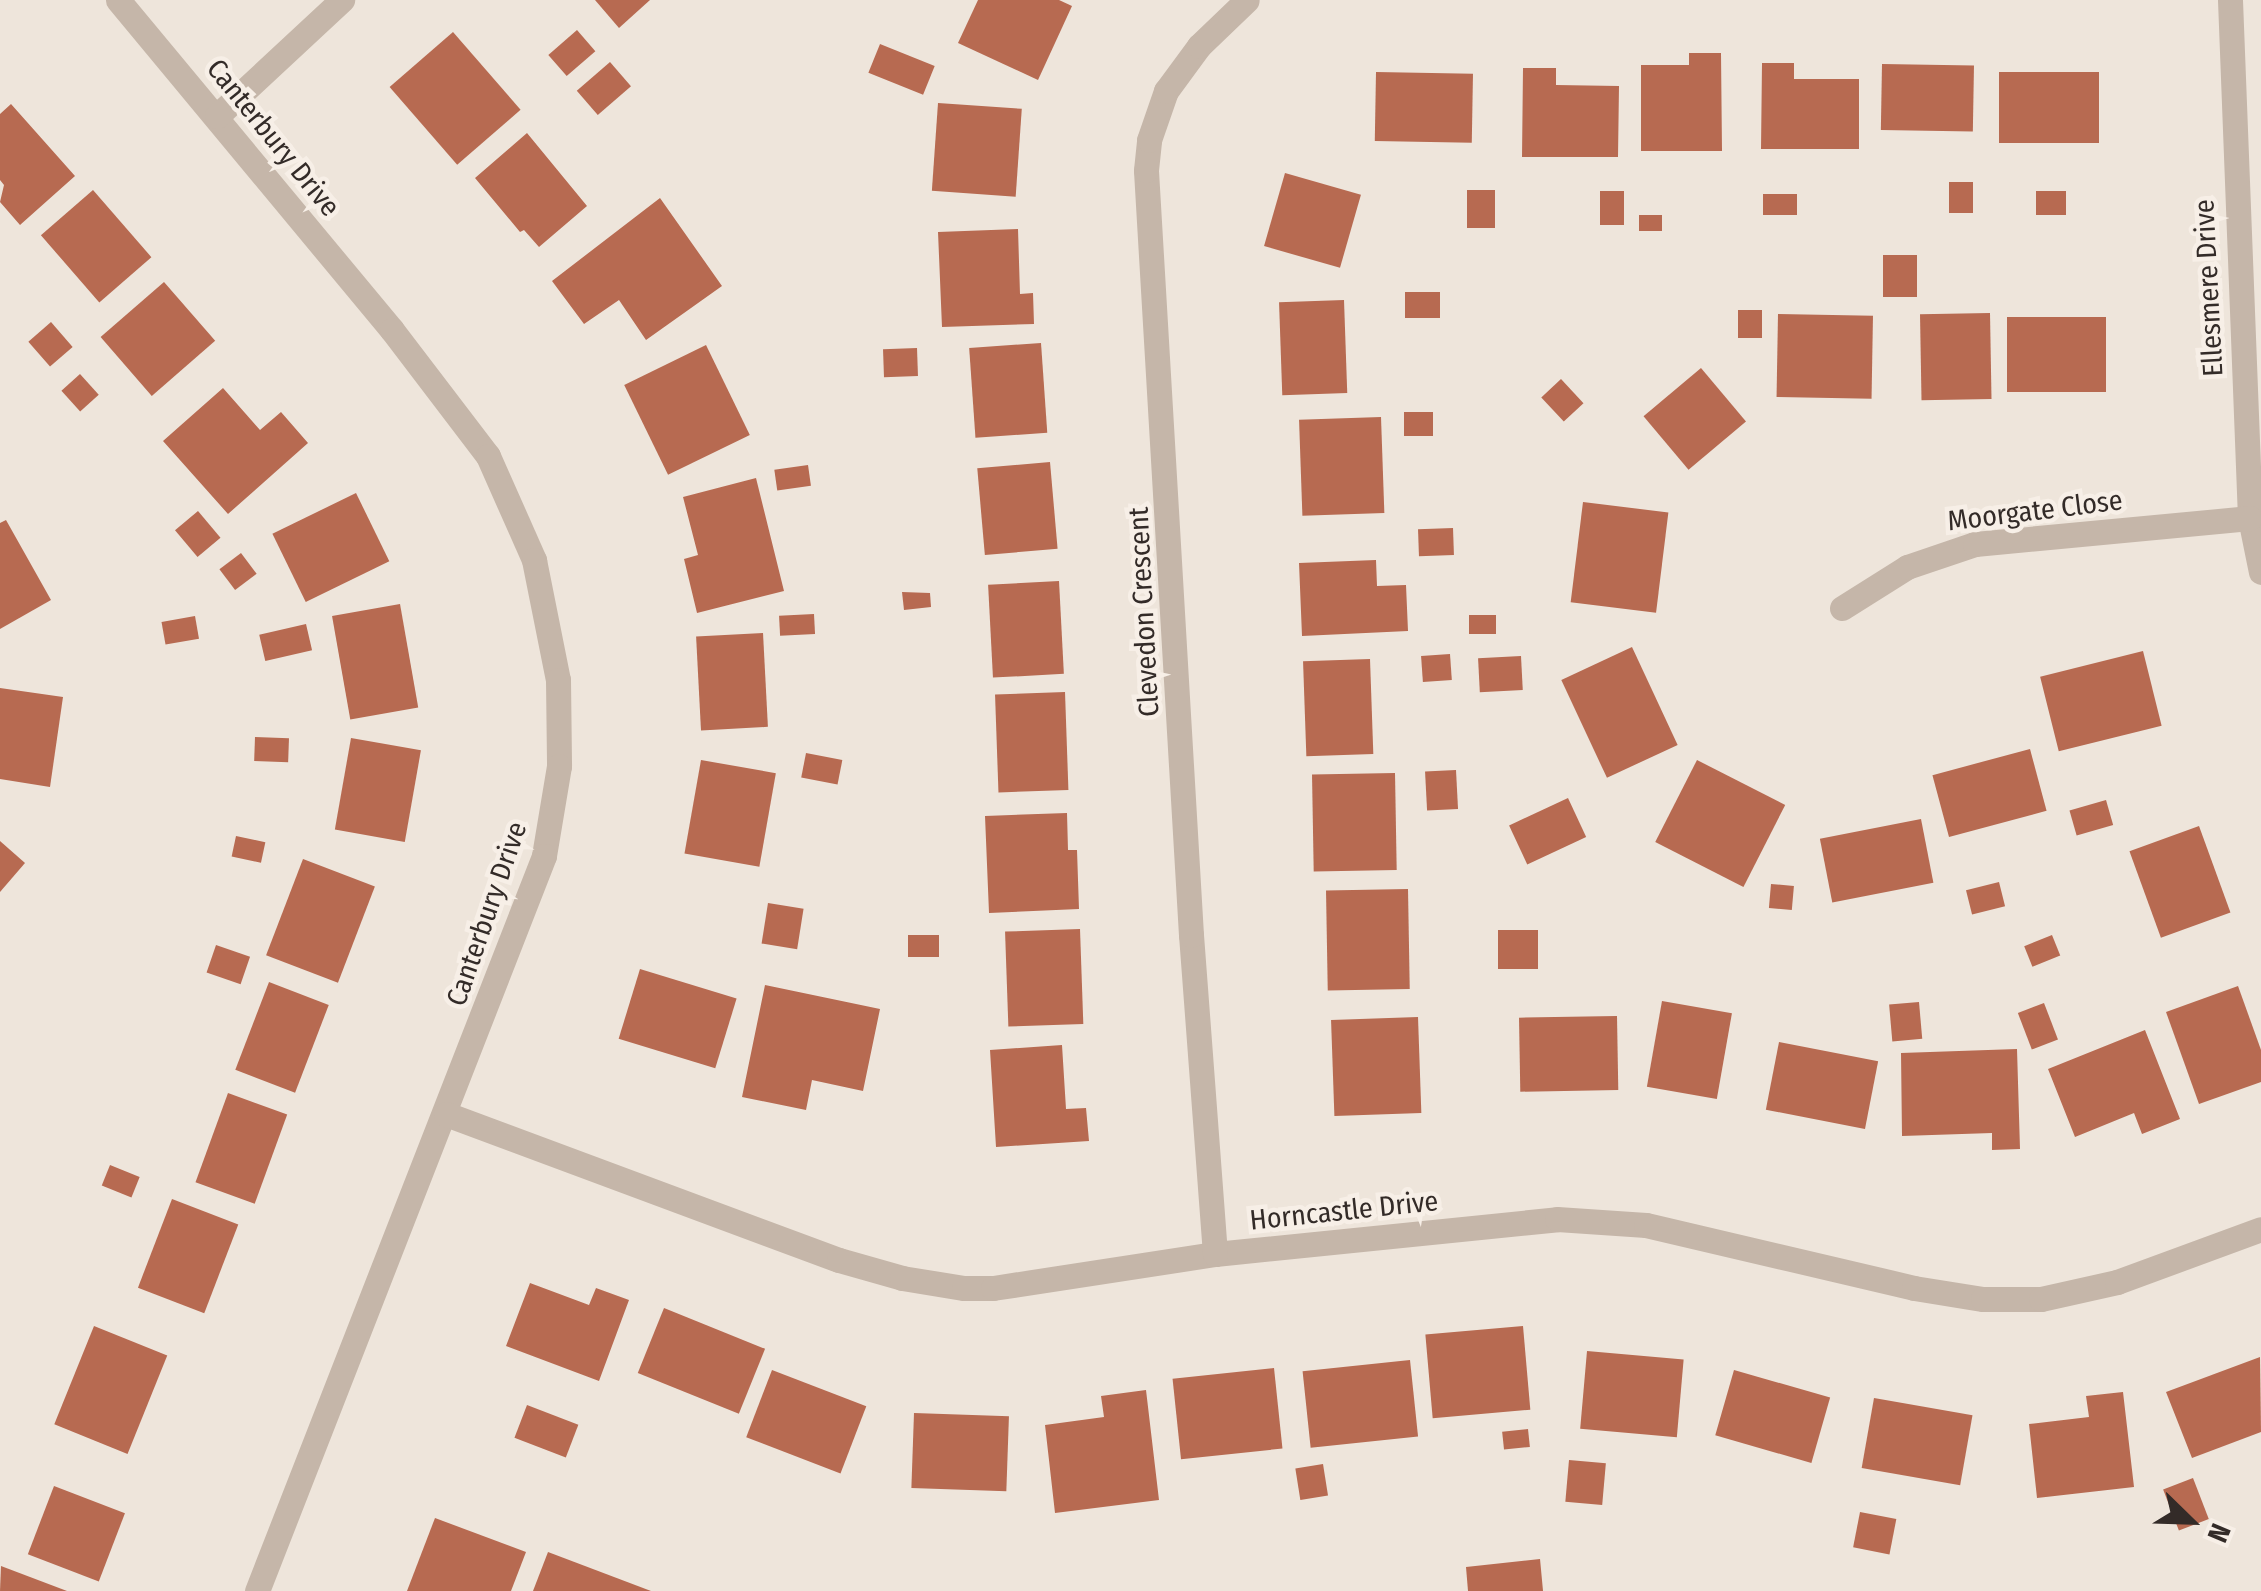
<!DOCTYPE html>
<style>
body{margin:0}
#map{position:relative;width:2261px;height:1591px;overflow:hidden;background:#eee5db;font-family:"Fira Sans Condensed",sans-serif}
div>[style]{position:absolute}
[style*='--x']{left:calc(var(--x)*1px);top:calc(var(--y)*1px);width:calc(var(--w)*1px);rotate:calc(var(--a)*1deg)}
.building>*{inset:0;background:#b76a51;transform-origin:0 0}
.minor>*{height:25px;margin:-12.5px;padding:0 12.5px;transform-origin:12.5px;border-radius:12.5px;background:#c5b6a9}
span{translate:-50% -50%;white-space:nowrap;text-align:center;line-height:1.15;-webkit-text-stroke:9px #f7efe7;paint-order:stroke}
.street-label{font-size:28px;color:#332b28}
.north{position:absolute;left:2141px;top:1471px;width:100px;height:100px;-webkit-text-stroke:8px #f7efe7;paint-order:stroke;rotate:113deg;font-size:28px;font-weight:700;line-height:40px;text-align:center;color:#332b28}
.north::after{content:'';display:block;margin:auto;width:35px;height:45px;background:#332b28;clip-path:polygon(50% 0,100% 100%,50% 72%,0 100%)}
</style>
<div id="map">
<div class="building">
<i style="clip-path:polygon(595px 0,650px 0,619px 28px)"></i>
<i style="clip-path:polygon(978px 0,1059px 0,1072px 6px,1038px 80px,958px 43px)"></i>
<i style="left:577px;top:30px;width:28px;height:38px;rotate:49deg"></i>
<i style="left:453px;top:32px;width:103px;height:84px;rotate:49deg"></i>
<i style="left:880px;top:44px;width:59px;height:31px;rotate:22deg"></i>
<i style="clip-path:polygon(1689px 53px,1721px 53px,1722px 151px,1641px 151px,1641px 65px,1689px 65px)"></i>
<i style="left:610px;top:62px;width:32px;height:44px;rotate:49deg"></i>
<i style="clip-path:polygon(1762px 63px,1794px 63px,1794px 79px,1859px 79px,1859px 149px,1761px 149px)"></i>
<i style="left:1882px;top:64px;width:92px;height:66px;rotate:1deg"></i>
<i style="clip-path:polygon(1523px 68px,1556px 68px,1556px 85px,1619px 86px,1618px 157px,1522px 157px)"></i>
<i style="left:1376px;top:72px;width:97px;height:69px;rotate:1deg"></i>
<i style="left:2099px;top:72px;width:71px;height:100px;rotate:90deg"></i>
<i style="left:938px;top:103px;width:84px;height:88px;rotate:4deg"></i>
<i style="clip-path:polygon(11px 104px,75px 176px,20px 225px,0 202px,4px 185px,0 180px,0 114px)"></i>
<i style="clip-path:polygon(527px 133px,587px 206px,539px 247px,524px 230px,520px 232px,475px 178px)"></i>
<i style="left:1285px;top:173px;width:79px;height:76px;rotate:16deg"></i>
<i style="left:1949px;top:182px;width:24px;height:31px"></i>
<i style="left:93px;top:190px;width:89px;height:69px;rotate:49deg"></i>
<i style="left:1467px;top:190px;width:28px;height:38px"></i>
<i style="left:1600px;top:191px;width:24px;height:34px"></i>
<i style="left:2066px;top:191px;width:24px;height:30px;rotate:90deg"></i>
<i style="left:1797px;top:194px;width:21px;height:34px;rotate:90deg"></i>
<i style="clip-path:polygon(660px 198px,722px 286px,646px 340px,619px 300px,584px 324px,552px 281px)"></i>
<i style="left:1639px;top:215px;width:23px;height:16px"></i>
<i style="clip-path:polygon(1018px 229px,1020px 294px,1033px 293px,1034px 324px,942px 327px,938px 232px)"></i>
<i style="left:1917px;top:255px;width:42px;height:34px;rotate:90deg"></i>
<i style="left:164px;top:282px;width:78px;height:84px;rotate:49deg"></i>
<i style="left:1405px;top:292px;width:35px;height:26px"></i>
<i style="left:1344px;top:300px;width:93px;height:65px;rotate:88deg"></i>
<i style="left:1738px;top:310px;width:24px;height:28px"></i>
<i style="left:1990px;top:313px;width:86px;height:70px;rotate:89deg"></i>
<i style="left:1778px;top:314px;width:95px;height:83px;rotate:1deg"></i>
<i style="left:2106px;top:317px;width:75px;height:99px;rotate:90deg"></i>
<i style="left:51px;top:322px;width:33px;height:30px;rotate:49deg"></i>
<i style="left:1041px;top:343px;width:90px;height:72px;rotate:86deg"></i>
<i style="left:706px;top:345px;width:100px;height:91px;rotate:64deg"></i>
<i style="left:917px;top:348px;width:28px;height:34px;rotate:88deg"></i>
<i style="left:1701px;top:368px;width:70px;height:75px;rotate:50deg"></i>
<i style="left:80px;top:374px;width:28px;height:25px;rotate:48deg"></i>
<i style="left:1561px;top:379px;width:33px;height:27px;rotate:47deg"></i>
<i style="clip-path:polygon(223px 388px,260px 430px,281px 412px,308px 443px,228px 514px,163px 441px)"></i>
<i style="left:1404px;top:412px;width:29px;height:24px"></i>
<i style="left:1381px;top:417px;width:96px;height:82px;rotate:88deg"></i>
<i style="left:1050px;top:462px;width:87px;height:73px;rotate:85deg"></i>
<i style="left:808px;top:465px;width:21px;height:34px;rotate:82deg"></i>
<i style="clip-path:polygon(756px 478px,784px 591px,697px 613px,684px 559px,698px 555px,683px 497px)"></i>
<i style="left:356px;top:493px;width:76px;height:93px;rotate:64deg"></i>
<i style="left:1583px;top:502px;width:86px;height:101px;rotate:7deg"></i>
<i style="left:198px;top:511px;width:35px;height:30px;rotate:50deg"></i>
<i style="clip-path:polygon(6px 520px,51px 600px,0 629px,0 523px)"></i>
<i style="left:1453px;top:528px;width:27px;height:35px;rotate:88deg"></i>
<i style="left:241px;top:553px;width:26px;height:27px;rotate:53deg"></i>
<i style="clip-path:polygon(1376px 560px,1377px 586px,1406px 585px,1408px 631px,1302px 636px,1299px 563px)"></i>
<i style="left:1059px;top:581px;width:93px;height:71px;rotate:87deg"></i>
<i style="clip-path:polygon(902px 592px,930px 593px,931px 607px,904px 610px)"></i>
<i style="left:400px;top:604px;width:105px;height:69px;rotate:80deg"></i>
<i style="left:814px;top:614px;width:20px;height:35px;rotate:87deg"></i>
<i style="left:1469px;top:615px;width:27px;height:19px"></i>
<i style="left:195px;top:616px;width:23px;height:34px;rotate:80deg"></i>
<i style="left:306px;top:624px;width:27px;height:48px;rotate:77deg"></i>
<i style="left:763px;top:633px;width:94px;height:67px;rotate:87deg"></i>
<i style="left:1632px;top:647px;width:108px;height:78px;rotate:65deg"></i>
<i style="left:2143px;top:651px;width:77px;height:106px;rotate:76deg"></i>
<i style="left:1450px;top:654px;width:26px;height:29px;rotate:86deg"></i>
<i style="left:1521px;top:656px;width:34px;height:43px;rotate:87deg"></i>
<i style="left:1370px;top:659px;width:95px;height:67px;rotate:88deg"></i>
<i style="clip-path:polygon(0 688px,63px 697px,50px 787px,0 779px)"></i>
<i style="left:1065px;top:692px;width:98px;height:70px;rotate:88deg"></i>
<i style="left:255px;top:737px;width:34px;height:24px;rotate:2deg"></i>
<i style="left:351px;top:738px;width:71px;height:93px;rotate:10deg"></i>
<i style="left:2030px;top:749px;width:64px;height:101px;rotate:75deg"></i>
<i style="left:806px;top:753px;width:37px;height:25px;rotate:11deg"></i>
<i style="left:701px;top:760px;width:76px;height:95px;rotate:10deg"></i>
<i style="left:1697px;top:760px;width:99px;height:92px;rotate:27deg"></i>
<i style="left:1456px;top:770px;width:39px;height:31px;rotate:87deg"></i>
<i style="left:1395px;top:773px;width:97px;height:83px;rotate:89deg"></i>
<i style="left:1568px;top:798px;width:43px;height:65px;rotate:65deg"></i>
<i style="left:2106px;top:800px;width:26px;height:38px;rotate:74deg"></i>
<i style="clip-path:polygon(1067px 813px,1068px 850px,1077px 850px,1079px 909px,989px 913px,985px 816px)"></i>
<i style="left:1921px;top:819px;width:65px;height:103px;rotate:79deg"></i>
<i style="left:2199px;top:826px;width:92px;height:74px;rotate:70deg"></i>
<i style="left:236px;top:836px;width:30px;height:21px;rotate:12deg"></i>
<i style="clip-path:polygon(0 841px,25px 863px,0 892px)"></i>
<i style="left:303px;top:859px;width:77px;height:103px;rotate:21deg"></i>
<i style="left:1999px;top:882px;width:25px;height:34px;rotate:76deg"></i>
<i style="left:1771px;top:884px;width:23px;height:24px;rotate:5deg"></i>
<i style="left:1408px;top:889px;width:100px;height:82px;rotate:89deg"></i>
<i style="left:768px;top:903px;width:36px;height:41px;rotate:9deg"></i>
<i style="left:1080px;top:929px;width:95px;height:75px;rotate:88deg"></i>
<i style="left:1498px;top:930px;width:40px;height:39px"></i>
<i style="left:939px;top:935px;width:22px;height:31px;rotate:90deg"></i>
<i style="left:2052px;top:935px;width:22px;height:30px;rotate:68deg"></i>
<i style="left:216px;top:945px;width:36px;height:29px;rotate:19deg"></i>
<i style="left:640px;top:969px;width:101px;height:73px;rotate:17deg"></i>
<i style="left:269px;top:982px;width:64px;height:94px;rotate:21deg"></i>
<i style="clip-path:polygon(765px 985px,880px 1009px,863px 1091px,812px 1080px,806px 1110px,742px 1097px)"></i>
<i style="clip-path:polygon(2238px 986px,2261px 1050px,2261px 1082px,2199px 1104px,2166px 1012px)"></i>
<i style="left:1662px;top:1001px;width:71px;height:87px;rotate:10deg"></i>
<i style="left:1919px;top:1002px;width:37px;height:30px;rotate:85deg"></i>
<i style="left:2044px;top:1003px;width:39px;height:28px;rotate:69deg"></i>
<i style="left:1617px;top:1016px;width:74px;height:98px;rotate:89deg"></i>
<i style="left:1418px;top:1017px;width:96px;height:87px;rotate:88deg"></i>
<i style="clip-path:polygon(2145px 1030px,2180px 1119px,2142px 1134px,2134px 1113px,2075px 1137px,2048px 1069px)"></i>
<i style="left:1779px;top:1042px;width:101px;height:69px;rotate:11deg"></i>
<i style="clip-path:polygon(1062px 1045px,1066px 1109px,1086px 1108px,1089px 1141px,996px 1147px,990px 1050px)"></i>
<i style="clip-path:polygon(2017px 1049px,2020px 1149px,1992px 1150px,1992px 1133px,1902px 1136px,1901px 1053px)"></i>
<i style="left:228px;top:1093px;width:63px;height:95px;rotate:20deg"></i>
<i style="left:110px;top:1165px;width:32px;height:22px;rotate:22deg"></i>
<i style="left:172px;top:1199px;width:71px;height:95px;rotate:21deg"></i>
<i style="clip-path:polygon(530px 1283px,589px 1305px,596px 1288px,629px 1300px,599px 1381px,506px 1346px)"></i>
<i style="left:664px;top:1308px;width:109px;height:70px;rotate:22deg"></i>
<i style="left:94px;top:1326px;width:79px;height:106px;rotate:22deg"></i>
<i style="left:1523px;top:1326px;width:84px;height:98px;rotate:85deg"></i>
<i style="left:1587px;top:1351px;width:97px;height:78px;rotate:5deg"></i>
<i style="clip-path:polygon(2260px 1357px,2261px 1432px,2192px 1458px,2166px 1392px)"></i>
<i style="left:1410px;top:1360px;width:77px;height:108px;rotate:84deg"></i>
<i style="left:1274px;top:1368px;width:81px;height:102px;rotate:84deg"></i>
<i style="left:772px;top:1370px;width:101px;height:72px;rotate:21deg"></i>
<i style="left:1734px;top:1370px;width:100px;height:68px;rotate:16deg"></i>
<i style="clip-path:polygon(1146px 1390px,1159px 1500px,1055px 1513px,1045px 1425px,1104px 1417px,1101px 1396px)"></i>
<i style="clip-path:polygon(2123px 1392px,2134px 1487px,2037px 1498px,2029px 1424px,2089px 1417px,2086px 1396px)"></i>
<i style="left:1874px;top:1398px;width:100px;height:71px;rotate:10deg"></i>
<i style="left:527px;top:1405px;width:55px;height:35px;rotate:21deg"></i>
<i style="left:914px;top:1413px;width:95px;height:75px;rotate:2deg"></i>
<i style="left:1528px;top:1429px;width:18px;height:26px;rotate:84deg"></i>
<i style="left:1569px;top:1460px;width:37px;height:42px;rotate:5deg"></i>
<i style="left:1323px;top:1464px;width:32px;height:28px;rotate:81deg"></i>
<i style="left:2193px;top:1478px;width:44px;height:32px;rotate:69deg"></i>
<i style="left:54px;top:1486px;width:76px;height:73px;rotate:21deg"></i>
<i style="left:1860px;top:1512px;width:37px;height:36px;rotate:11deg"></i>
<i style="clip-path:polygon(435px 1518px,526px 1552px,511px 1591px,407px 1591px)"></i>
<i style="clip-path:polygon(548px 1552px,651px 1591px,533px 1591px)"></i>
<i style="clip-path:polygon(1540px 1559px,1543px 1591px,1468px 1591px,1466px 1567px)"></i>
<i style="clip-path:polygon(1px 1566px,67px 1591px,0 1591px)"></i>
</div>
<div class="minor">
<i style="--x:118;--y:0;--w:429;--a:50.3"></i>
<i style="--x:392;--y:330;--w:158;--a:52.7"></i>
<i style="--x:488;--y:456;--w:114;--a:66.1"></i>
<i style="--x:534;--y:560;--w:122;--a:78.7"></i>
<i style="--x:558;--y:680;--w:86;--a:89.3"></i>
<i style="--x:559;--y:766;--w:91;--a:99.5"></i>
<i style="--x:544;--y:856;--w:789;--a:111.33"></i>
<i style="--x:2230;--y:0;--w:518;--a:87.79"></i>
<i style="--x:2250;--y:518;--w:55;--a:78.5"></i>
<i style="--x:217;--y:116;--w:171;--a:-42.9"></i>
<i style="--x:1842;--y:608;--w:77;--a:-32.2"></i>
<i style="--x:1907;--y:567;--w:72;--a:-18.7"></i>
<i style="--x:1975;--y:544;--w:276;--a:-5.4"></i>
<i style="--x:446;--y:1114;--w:419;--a:20.4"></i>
<i style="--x:839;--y:1260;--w:66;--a:15.9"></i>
<i style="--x:902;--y:1278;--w:63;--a:9.2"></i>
<i style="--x:964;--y:1288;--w:29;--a:0"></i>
<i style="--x:993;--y:1288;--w:225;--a:-8.7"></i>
<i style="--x:1215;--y:1254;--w:344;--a:-5.8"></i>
<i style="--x:1557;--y:1219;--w:89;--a:3.9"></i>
<i style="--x:1646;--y:1225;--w:275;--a:13.2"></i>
<i style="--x:1914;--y:1288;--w:70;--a:9.1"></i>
<i style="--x:1983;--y:1299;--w:58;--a:0"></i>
<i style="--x:2041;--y:1299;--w:78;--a:-12.6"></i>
<i style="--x:2117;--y:1282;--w:153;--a:-20.2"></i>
<i style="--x:1215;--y:1254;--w:320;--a:-94.3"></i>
<i style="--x:1191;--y:935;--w:766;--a:-93.37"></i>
<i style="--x:1146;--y:170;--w:30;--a:-84"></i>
<i style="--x:1149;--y:140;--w:52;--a:-70.9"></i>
<i style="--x:1166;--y:91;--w:56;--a:-53.7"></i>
<i style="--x:1199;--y:46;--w:66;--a:-43.8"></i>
</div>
<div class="street-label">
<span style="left:273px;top:138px;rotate:51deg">Canterbury Drive</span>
<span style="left:2209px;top:288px;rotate:-93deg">Ellesmere Drive</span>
<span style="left:2035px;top:511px;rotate:-7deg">Moorgate Close</span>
<span style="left:1144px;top:612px;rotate:-93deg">Clevedon Crescent</span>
<span style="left:487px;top:914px;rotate:-71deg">Canterbury Drive</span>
<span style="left:1344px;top:1211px;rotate:-6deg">Horncastle Drive</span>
</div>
<div class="north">N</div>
</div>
